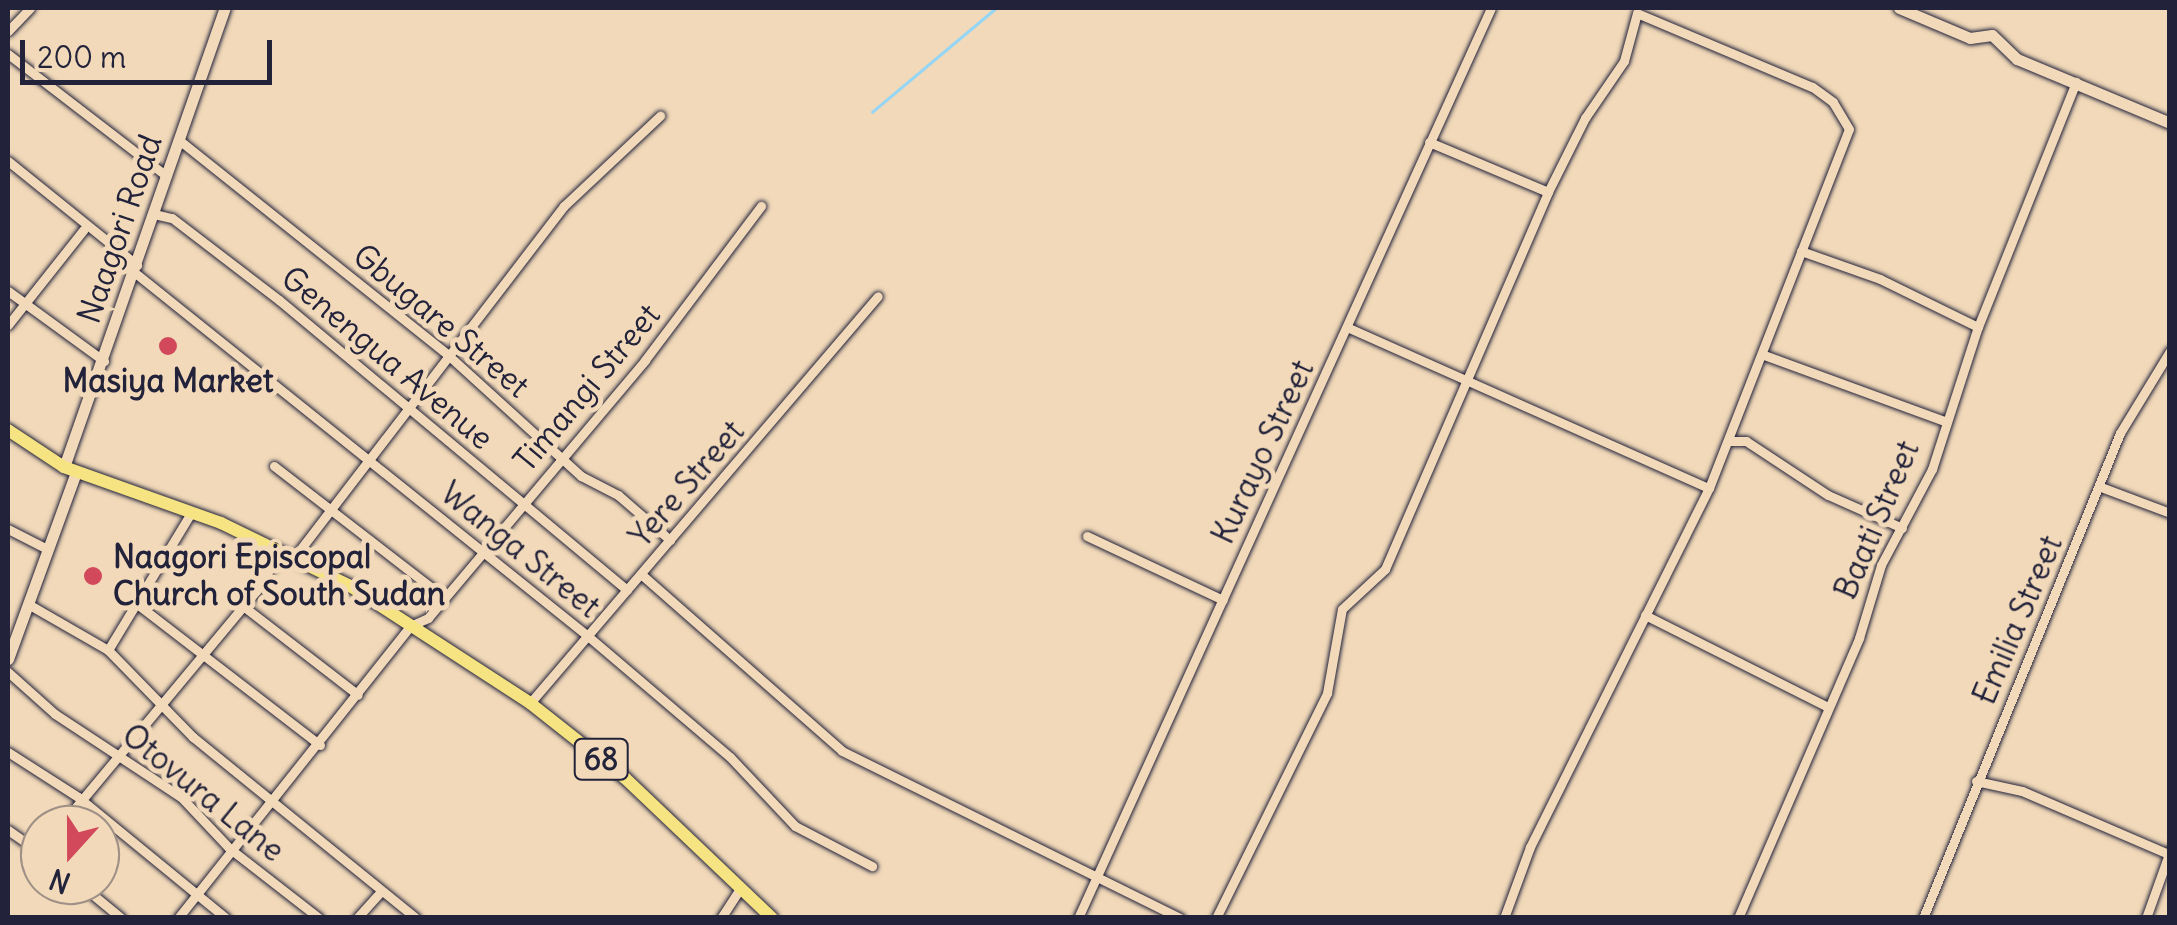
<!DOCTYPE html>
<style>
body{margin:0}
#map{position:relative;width:2177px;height:925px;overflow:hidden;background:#f1d9b9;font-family:Delius,sans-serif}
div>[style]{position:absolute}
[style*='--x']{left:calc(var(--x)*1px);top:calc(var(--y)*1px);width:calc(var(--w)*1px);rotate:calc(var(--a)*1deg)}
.stream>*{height:2.5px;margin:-1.25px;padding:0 1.25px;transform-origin:1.25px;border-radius:1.25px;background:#95d6f6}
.roads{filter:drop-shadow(0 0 2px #22223b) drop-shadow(0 0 2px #22223b)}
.street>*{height:9px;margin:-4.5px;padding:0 4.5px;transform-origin:4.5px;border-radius:4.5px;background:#f1d9b9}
.secondary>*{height:11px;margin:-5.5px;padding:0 5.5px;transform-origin:5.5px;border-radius:5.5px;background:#f1d9b9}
.primary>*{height:12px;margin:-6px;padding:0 6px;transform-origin:6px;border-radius:6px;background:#f6e381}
.dots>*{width:28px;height:28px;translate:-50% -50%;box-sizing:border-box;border:5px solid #f1d9b9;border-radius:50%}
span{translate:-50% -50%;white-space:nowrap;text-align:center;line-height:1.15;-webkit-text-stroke:10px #f1d9b9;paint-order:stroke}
.shield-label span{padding:2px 8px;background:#f1d9b9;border:2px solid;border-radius:8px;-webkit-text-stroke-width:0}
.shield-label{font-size:30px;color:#22223b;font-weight:700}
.street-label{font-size:32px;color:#22223b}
.poi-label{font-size:32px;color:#22223b;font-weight:700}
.left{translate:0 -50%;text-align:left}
.frame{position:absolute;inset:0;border:10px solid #22223b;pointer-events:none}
.north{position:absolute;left:20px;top:805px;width:100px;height:100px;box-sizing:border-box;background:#f1d9b9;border:2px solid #9e9087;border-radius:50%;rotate:201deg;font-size:28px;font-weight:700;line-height:40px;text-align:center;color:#22223b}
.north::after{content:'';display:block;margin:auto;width:35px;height:45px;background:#d1495b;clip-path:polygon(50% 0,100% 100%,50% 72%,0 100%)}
.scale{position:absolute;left:20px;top:40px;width:252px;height:45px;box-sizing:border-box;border:5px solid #22223b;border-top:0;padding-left:12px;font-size:30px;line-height:35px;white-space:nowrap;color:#22223b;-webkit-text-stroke:8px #f1d9b9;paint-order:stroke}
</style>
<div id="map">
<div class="stream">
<i style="--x:872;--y:112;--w:162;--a:-40"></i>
</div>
<div class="roads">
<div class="street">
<i style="--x:8;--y:31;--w:32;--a:-46"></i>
<i style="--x:8;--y:54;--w:198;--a:37.6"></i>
<i style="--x:179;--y:140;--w:344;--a:38.6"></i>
<i style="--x:448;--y:355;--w:180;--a:42.3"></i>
<i style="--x:581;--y:476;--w:42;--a:27.2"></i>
<i style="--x:618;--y:495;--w:69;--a:40.9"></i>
<i style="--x:8;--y:161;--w:166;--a:38.9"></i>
<i style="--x:154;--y:214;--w:18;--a:13"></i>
<i style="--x:172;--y:218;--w:135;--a:37.5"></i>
<i style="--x:279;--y:300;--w:453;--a:39.8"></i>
<i style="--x:1801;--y:251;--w:84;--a:19.5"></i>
<i style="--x:1880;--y:279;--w:109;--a:26.1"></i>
<i style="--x:134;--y:272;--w:583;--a:38.74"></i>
<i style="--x:589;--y:637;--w:185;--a:40.4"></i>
<i style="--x:730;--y:757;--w:95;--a:46.7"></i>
<i style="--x:795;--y:826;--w:87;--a:27.5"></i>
<i style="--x:8;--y:291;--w:119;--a:36.1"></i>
<i style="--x:8;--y:325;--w:122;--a:-51.6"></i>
<i style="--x:1349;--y:328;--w:394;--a:24"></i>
<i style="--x:1764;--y:355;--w:192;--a:20.1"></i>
<i style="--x:1729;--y:441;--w:17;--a:0"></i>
<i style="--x:1746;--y:441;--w:98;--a:33.4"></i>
<i style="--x:1828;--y:495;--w:81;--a:24"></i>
<i style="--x:274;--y:466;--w:216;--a:37.7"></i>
<i style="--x:2101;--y:487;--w:74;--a:20.6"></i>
<i style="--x:8;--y:529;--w:44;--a:27.1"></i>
<i style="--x:1087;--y:536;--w:150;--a:25.2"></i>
<i style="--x:296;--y:555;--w:440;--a:-52.5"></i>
<i style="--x:564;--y:206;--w:132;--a:-43.2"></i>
<i style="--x:642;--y:575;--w:266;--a:41.3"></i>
<i style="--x:842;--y:751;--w:377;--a:26.3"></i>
<i style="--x:28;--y:604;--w:92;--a:29.9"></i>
<i style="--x:108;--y:650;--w:122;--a:45.7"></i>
<i style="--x:193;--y:737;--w:287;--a:39.1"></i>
<i style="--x:137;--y:604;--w:231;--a:37.6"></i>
<i style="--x:243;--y:606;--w:145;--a:37.7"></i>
<i style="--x:1645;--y:615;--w:203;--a:26.7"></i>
<i style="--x:108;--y:650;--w:160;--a:-58.8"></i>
<i style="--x:8;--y:672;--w:63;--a:41.8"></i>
<i style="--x:55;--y:714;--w:151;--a:33.4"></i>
<i style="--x:181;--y:797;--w:70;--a:46.7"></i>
<i style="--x:229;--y:848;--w:114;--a:37.9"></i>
<i style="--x:530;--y:703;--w:535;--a:-49.47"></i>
<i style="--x:8;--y:752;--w:83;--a:32.7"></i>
<i style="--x:78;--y:797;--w:191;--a:39.3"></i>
<i style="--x:1976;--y:781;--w:47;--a:12.3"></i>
<i style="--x:2022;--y:791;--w:159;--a:23.3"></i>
<i style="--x:61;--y:825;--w:305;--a:-50.2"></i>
<i style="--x:256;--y:591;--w:47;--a:-58"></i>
<i style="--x:8;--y:830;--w:39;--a:35"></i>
<i style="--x:81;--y:885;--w:52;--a:39.5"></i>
<i style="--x:178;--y:918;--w:373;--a:-51.5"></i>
<i style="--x:410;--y:626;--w:20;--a:-24"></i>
<i style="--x:428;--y:618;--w:337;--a:-49.9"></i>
<i style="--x:645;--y:360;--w:193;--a:-53"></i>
<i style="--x:357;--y:918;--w:36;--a:-48"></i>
<i style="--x:721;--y:918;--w:31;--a:-57"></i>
<i style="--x:1078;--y:918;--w:999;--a:-65.59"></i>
<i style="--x:1216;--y:918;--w:251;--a:-63.7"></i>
<i style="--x:1327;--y:693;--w:85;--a:-79.9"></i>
<i style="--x:1342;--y:609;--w:59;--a:-42.9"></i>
<i style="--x:1385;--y:569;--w:411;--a:-66.6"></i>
<i style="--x:1548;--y:192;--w:129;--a:-157.2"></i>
<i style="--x:1504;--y:918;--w:76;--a:-69.9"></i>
<i style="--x:1530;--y:847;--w:401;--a:-63.5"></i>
<i style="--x:1709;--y:488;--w:385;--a:-68.7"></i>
<i style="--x:1849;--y:129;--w:31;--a:-121"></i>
<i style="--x:1833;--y:102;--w:26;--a:-144"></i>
<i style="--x:1812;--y:87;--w:190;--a:-157.1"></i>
<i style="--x:1637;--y:13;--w:50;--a:105.2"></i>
<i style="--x:1624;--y:61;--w:69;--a:124.4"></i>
<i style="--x:1585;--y:118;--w:83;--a:116.6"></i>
<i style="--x:1738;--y:918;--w:305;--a:-66.6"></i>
<i style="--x:1859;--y:638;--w:76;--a:-73.2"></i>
<i style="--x:1881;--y:565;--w:109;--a:-62"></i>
<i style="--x:1932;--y:469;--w:149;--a:-72.1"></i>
<i style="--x:1978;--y:327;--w:264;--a:-68.2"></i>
<i style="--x:1923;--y:918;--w:523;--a:-67.89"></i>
<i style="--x:2120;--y:433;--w:96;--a:-58.6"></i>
<i style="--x:2146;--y:918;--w:71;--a:-70.3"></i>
</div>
<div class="secondary">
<i style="--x:1899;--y:8;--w:77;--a:22.9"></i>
<i style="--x:1970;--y:38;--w:22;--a:-8"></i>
<i style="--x:1992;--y:35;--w:35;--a:44"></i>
<i style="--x:2017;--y:59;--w:166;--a:22.7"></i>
<i style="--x:64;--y:467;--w:486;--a:-70.7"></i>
<i style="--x:8;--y:659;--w:199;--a:-70"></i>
</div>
<div class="primary">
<i style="--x:8;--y:430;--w:67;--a:33.5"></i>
<i style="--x:64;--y:467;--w:167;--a:19.6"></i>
<i style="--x:221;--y:523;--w:144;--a:26"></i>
<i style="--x:350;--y:586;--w:215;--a:33"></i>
<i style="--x:530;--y:703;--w:121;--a:38.3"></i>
<i style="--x:625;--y:778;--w:203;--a:43.6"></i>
</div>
</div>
<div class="dots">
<i style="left:168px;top:346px;background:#d1495b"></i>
<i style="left:93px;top:576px;background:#d1495b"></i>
</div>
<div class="shield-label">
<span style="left:601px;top:759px">68</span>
</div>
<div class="street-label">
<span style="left:120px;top:229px;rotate:-71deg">Naagori Road</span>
<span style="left:441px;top:321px;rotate:40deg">Gbugare Street</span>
<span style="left:387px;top:358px;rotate:40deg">Genengua Avenue</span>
<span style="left:587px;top:388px;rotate:-50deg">Timangi Street</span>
<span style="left:1263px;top:452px;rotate:-65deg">Kurayo Street</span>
<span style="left:687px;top:484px;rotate:-49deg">Yere Street</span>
<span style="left:1877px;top:520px;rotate:-67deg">Baati Street</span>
<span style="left:520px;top:550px;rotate:39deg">Wanga Street</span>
<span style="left:2018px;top:620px;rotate:-67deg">Emilia Street</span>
<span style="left:203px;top:793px;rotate:39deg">Otovura Lane</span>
</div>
<div class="poi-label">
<span style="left:168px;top:381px">Masiya Market</span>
<span class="left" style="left:113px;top:576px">Naagori Episcopal<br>Church of South Sudan</span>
</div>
<div class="frame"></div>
<div class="north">N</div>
<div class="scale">200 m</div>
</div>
